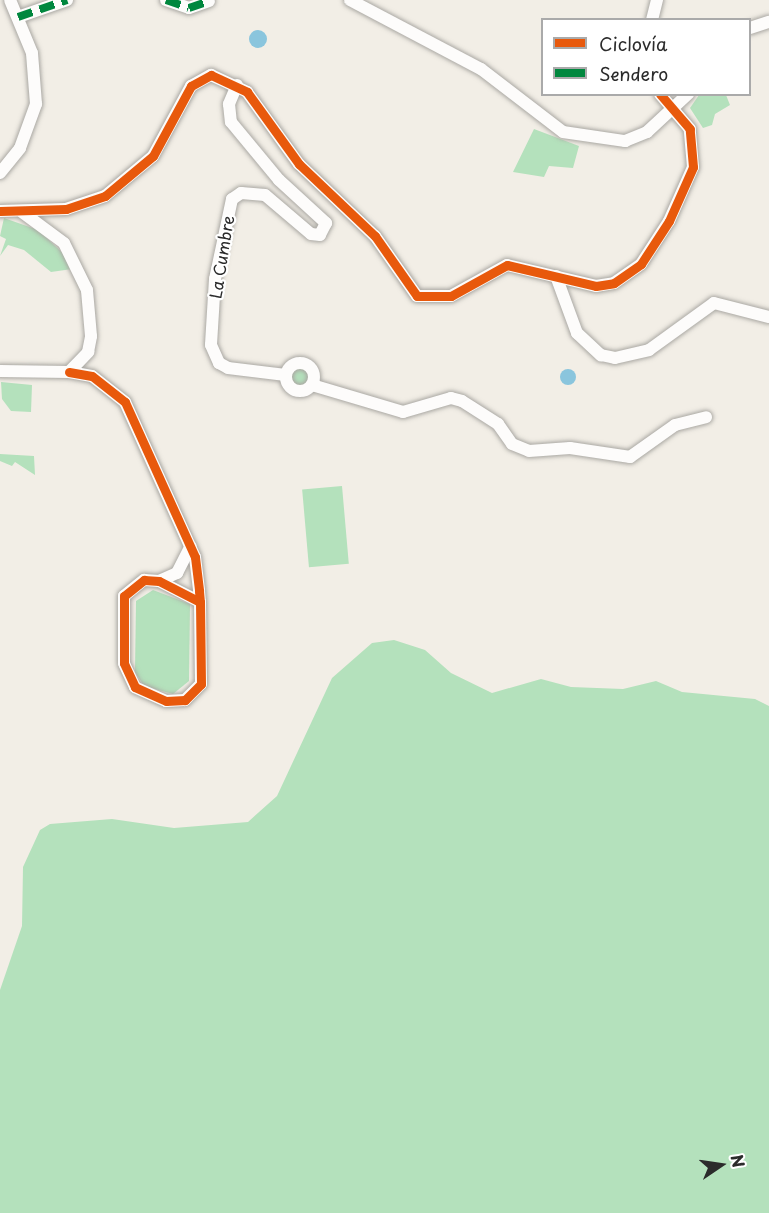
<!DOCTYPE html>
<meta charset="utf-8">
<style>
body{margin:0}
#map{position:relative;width:769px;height:1213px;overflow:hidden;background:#f2eee6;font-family:"Playpen Sans",sans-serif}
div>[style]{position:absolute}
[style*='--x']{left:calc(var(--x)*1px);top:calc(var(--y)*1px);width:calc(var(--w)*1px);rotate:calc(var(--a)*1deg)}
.green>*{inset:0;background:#b4e1bc;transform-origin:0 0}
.round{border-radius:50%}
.water>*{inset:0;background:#8ac5dd}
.roads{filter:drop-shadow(0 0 2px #aaa8a3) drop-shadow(0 0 2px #aaa8a3)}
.minor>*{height:12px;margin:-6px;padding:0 6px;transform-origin:6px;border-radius:6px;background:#fdfcfb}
.minor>.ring{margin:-6px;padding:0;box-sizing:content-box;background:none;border:12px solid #fdfcfb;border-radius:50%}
.quiet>*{height:8px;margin-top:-4px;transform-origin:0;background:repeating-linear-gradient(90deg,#00873e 0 15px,transparent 0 23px)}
.cycleway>*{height:9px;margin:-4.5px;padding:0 4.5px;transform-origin:4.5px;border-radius:4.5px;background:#e8590c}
span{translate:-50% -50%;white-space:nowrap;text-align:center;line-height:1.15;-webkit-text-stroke:4.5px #fff;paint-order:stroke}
.street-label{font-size:16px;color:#2b2b2b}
.legend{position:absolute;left:541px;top:18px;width:210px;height:78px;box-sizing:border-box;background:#fff;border:2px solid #aaa;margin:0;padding:8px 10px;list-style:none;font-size:18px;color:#2b2b2b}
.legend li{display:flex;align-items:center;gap:12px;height:30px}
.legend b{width:30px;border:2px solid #aaa}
.north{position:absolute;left:691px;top:1135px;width:60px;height:60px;-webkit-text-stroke:4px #fff;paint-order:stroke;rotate:77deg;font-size:16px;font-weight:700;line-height:24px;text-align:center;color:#2b2b2b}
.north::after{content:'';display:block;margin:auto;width:21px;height:27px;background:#2b2b2b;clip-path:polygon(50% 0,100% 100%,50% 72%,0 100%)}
</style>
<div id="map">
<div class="green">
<i style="clip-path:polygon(699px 95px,726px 95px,730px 105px,715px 114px,712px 125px,703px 128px,690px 108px)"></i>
<i style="clip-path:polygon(534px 129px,579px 146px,573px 168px,549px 166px,544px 177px,513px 172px)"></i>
<i style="clip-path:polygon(4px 218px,38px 230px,66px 256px,72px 269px,51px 272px,24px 250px,8px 245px,0 256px,6px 239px,0 236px)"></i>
<i class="round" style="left:286px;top:363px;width:28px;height:28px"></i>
<i style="clip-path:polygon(1px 382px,32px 385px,31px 412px,11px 411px,2px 399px)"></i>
<i style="clip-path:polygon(0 454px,34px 456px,35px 475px,15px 462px,12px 466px,0 461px)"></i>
<i style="left:342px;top:486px;width:78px;height:40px;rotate:85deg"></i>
<i style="clip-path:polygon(153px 590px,190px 604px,189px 681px,173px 694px,144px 686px,135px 672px,136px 601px)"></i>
<i style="clip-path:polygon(394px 640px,425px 650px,451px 673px,492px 693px,541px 679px,571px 687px,623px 689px,656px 681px,682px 692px,755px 699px,769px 706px,769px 1213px,0 1213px,0 990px,22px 926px,23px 867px,40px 830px,50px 824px,112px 819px,174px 828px,248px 822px,277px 796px,332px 678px,372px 643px)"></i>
</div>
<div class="water">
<i class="round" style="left:249px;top:30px;width:18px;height:18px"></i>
<i class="round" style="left:560px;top:369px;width:16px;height:16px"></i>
</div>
<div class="roads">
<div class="minor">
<i style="--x:166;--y:0;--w:24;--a:19"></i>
<i style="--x:189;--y:8;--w:21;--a:-19"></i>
<i style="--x:350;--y:0;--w:148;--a:27.8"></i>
<i style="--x:481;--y:69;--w:103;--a:37.5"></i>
<i style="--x:563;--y:132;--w:63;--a:8.3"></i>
<i style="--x:625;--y:141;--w:24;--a:-22"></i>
<i style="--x:647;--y:132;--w:56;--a:-42.8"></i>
<i style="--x:18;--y:17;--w:52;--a:-19.1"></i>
<i style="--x:652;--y:20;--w:21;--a:-76"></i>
<i style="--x:750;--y:28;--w:20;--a:-18"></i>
<i style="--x:237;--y:85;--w:21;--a:113"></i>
<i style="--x:229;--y:104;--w:18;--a:84"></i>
<i style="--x:231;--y:122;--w:75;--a:50.4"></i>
<i style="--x:279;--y:180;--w:64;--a:42.5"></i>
<i style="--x:326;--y:223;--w:13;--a:117"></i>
<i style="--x:320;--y:235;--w:9;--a:-174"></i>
<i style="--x:311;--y:234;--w:60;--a:-139.7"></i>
<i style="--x:265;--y:195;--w:24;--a:-175"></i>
<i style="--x:241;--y:193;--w:11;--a:146"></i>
<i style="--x:232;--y:199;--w:82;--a:102"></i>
<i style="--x:215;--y:279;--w:66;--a:93.5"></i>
<i style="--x:211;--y:345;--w:20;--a:66"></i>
<i style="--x:219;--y:363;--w:10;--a:29"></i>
<i style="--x:228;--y:368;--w:58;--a:6.9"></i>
<i style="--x:0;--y:173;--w:32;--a:-51"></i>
<i style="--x:20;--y:148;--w:47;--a:-70"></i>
<i style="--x:36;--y:104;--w:51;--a:-94.5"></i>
<i style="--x:32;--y:53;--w:57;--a:-112.5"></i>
<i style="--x:0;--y:211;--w:66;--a:-1.7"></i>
<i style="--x:66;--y:209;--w:41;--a:-18.4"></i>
<i style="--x:105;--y:196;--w:62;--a:-39.8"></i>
<i style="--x:153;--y:156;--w:80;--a:-61.5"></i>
<i style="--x:191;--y:86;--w:23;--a:-29"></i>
<i style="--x:211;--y:75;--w:40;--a:25"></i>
<i style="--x:247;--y:92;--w:89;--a:54.2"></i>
<i style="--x:299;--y:164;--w:105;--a:43.5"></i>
<i style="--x:375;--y:236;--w:73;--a:55"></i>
<i style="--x:417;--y:296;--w:34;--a:0"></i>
<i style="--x:451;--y:296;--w:64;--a:-29"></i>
<i style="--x:507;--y:265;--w:91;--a:13.3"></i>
<i style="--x:596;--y:286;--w:18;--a:-9"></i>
<i style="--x:614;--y:283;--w:33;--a:-35"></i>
<i style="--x:641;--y:264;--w:51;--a:-56.9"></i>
<i style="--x:669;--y:221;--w:59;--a:-66"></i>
<i style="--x:693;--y:167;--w:38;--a:-95"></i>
<i style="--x:690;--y:129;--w:46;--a:-130.6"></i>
<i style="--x:556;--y:276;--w:61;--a:69.8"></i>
<i style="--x:577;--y:333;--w:33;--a:43"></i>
<i style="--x:601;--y:355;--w:14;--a:12"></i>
<i style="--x:615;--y:358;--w:35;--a:-13"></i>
<i style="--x:649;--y:350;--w:80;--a:-35.9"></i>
<i style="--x:714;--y:303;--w:57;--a:14.3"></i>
<i class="ring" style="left:286px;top:363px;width:16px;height:16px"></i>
<i style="--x:0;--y:371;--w:69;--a:0.8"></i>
<i style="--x:69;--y:372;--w:28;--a:-46"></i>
<i style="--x:88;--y:352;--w:16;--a:-79"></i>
<i style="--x:91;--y:336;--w:46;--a:-95"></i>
<i style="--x:87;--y:290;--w:52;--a:-116.1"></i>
<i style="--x:64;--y:243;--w:52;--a:-143.6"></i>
<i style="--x:69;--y:372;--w:23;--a:10"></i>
<i style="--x:92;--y:376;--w:42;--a:38.2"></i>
<i style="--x:125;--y:402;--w:170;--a:65.7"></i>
<i style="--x:195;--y:557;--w:34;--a:83"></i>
<i style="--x:199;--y:591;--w:11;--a:85"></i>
<i style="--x:200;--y:602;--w:82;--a:89.3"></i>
<i style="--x:201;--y:684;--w:23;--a:135"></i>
<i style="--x:185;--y:700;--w:19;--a:177"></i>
<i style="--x:166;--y:701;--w:34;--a:-156"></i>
<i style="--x:135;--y:687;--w:26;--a:-115"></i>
<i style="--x:124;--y:663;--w:67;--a:-90"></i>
<i style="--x:124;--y:596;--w:26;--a:-39"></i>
<i style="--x:144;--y:580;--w:15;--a:4"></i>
<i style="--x:159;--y:581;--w:46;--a:27.1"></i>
<i style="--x:312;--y:385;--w:95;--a:16.5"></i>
<i style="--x:403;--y:412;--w:50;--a:-16.3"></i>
<i style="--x:451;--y:398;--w:11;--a:15"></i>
<i style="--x:462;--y:401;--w:43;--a:32.6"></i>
<i style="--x:498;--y:424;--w:24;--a:55"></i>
<i style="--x:512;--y:444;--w:18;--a:22"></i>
<i style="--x:529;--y:451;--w:41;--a:-4.2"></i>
<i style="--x:570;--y:448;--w:61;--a:8.5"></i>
<i style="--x:630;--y:457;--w:55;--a:-35.4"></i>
<i style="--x:675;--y:425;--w:32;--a:-14"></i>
<i style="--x:159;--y:581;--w:20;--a:-24"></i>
<i style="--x:177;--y:573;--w:30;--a:-63"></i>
</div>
</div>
<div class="quiet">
<i style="--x:166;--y:0;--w:24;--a:19"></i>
<i style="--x:189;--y:8;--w:21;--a:-19"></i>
<i style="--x:18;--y:17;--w:52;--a:-19.1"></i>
</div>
<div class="cycleway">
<i style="--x:0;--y:211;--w:66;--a:-1.7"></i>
<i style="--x:66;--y:209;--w:41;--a:-18.4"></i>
<i style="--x:105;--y:196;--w:62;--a:-39.8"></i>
<i style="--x:153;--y:156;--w:80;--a:-61.5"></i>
<i style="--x:191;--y:86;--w:23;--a:-29"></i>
<i style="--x:211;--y:75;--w:40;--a:25"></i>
<i style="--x:247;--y:92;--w:89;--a:54.2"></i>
<i style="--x:299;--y:164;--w:105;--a:43.5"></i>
<i style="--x:375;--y:236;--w:73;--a:55"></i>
<i style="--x:417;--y:296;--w:34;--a:0"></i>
<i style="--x:451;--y:296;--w:64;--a:-29"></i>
<i style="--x:507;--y:265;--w:91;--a:13.3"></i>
<i style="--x:596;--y:286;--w:18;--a:-9"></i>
<i style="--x:614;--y:283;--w:33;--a:-35"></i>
<i style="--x:641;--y:264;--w:51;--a:-56.9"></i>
<i style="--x:669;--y:221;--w:59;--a:-66"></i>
<i style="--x:693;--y:167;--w:38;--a:-95"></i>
<i style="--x:690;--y:129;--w:46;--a:-130.6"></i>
<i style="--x:69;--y:372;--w:23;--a:10"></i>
<i style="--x:92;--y:376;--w:42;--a:38.2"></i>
<i style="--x:125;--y:402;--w:170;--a:65.7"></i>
<i style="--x:195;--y:557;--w:34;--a:83"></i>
<i style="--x:199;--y:591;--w:11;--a:85"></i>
<i style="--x:200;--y:602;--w:82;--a:89.3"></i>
<i style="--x:201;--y:684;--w:23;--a:135"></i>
<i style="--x:185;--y:700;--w:19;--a:177"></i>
<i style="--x:166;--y:701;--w:34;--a:-156"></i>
<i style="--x:135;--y:687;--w:26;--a:-115"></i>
<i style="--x:124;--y:663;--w:67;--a:-90"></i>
<i style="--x:124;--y:596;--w:26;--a:-39"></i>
<i style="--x:144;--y:580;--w:15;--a:4"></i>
<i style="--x:159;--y:581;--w:46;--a:27.1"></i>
</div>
<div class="street-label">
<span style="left:221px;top:257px;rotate:-81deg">La Cumbre</span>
</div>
<ul class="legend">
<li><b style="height:8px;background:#e8590c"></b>Ciclovía</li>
<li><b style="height:8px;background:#00873e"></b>Sendero</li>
</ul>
<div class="north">N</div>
</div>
